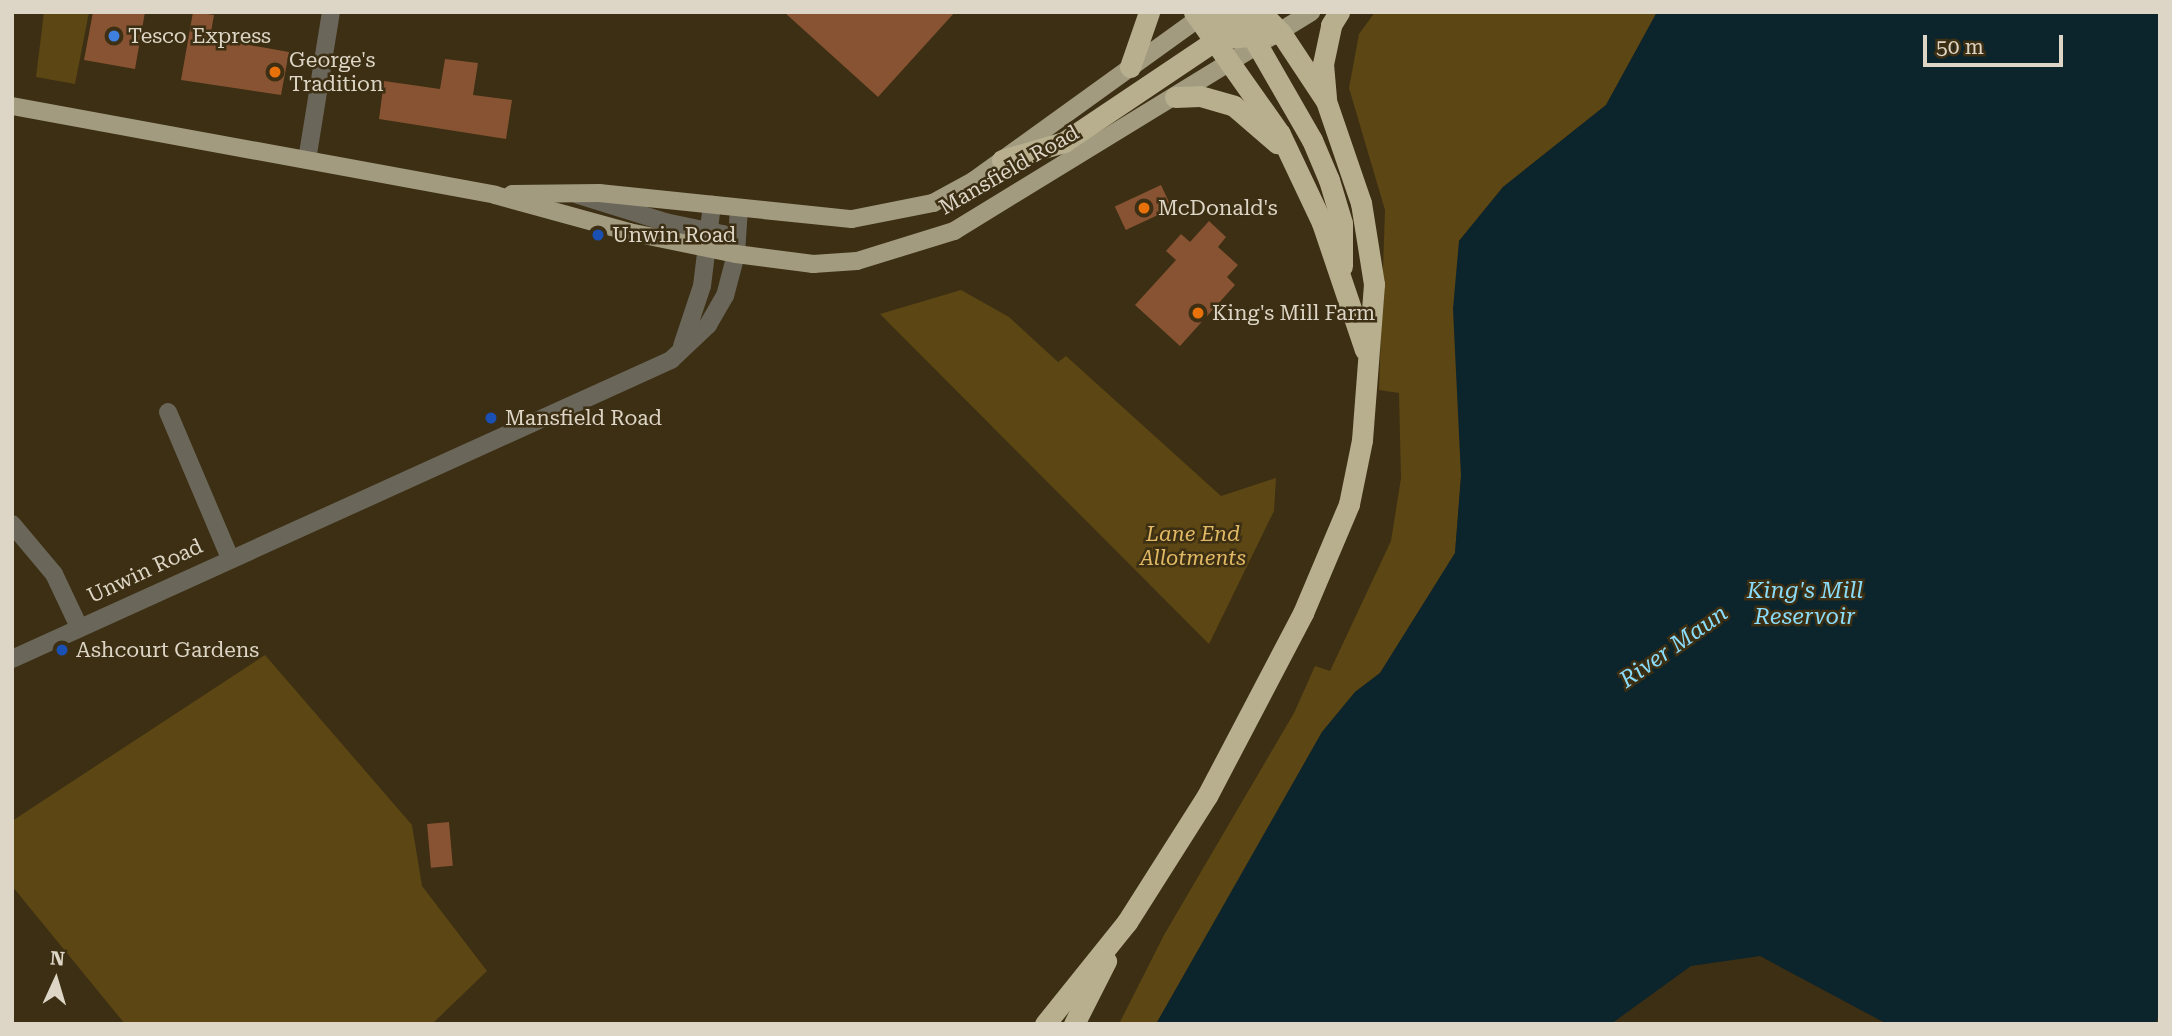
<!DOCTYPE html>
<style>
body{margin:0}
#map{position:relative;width:2172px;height:1036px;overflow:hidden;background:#3c2f13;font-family:"Roboto Serif",serif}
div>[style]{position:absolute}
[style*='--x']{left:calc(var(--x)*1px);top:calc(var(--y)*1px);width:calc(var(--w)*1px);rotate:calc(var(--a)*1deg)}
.green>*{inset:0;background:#5c4613}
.water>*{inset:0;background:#0c242c}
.building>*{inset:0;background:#875332;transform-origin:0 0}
.minor>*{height:18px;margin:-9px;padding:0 9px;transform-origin:9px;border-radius:9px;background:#6a6659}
.major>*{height:18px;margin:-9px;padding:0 9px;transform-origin:9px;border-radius:9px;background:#a29b80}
.highway>*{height:21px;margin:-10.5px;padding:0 10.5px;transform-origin:10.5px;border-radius:10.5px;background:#b8af8f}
.dots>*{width:19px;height:19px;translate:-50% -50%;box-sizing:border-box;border:4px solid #3c2f13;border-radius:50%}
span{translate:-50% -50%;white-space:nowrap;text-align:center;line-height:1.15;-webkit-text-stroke:5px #3c2f13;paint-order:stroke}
.poi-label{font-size:21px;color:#ddd5c5}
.left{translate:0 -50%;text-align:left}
.street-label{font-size:21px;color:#ddd5c5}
.park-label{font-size:21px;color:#e1b964;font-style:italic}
.water-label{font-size:23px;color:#89dcfa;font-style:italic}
.frame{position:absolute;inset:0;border:14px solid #ddd5c5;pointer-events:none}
.north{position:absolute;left:21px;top:945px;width:70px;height:70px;-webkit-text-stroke:5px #3c2f13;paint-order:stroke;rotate:4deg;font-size:19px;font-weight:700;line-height:28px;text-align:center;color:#ddd5c5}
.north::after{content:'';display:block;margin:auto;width:24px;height:32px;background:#ddd5c5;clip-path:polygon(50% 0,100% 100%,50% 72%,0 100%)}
.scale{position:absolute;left:1923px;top:35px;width:140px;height:32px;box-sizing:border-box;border:4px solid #ddd5c5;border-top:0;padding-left:9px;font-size:21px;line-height:24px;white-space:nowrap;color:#ddd5c5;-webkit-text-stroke:5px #3c2f13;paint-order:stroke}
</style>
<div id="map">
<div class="green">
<i style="clip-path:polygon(44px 12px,89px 12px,75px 84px,36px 77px)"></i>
<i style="clip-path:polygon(1375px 12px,1657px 12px,1606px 105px,1503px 187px,1459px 241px,1461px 477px,1455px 553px,1380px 673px,1355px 692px,1322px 732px,1156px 1024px,1119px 1024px,1164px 935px,1294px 713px,1315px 666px,1330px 671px,1391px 541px,1401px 478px,1399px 393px,1379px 390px,1385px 210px,1349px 88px,1359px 34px)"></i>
<i style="clip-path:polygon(961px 290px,1009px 317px,1058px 362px,1066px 356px,1221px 496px,1276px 478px,1274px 511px,1209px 644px,880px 314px)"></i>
<i style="clip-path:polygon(265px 655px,412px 825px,422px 886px,487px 971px,432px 1024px,125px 1024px,12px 886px,12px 821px)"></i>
</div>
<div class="water">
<i style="clip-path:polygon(1657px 12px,2160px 12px,2160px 1009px,2156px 1024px,1887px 1024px,1760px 956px,1691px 966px,1611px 1024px,1156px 1024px,1322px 732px,1355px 692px,1380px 673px,1455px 553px,1461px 476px,1453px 309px,1459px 241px,1503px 187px,1606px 105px)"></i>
</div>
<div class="building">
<i style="clip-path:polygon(93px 12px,145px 12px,135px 69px,84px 60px)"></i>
<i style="clip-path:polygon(193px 12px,214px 15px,210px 38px,289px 52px,281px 95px,181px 80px)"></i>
<i style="clip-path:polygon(784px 12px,955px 12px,878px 97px)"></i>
<i style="clip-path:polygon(445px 59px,478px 63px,473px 95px,512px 100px,506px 139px,379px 119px,384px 81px,440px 89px)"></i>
<i style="left:1161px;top:185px;width:26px;height:51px;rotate:65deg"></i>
<i style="clip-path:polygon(1209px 221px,1226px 237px,1218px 247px,1238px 265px,1227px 277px,1235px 285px,1180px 346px,1135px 305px,1176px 260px,1166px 251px,1181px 234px,1190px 242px)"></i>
<i style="left:449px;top:822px;width:44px;height:22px;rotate:85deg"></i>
</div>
<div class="minor">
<i style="--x:307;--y:160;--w:150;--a:-80.8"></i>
<i style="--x:578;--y:195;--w:91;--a:17.2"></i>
<i style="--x:665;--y:222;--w:59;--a:11.7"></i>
<i style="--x:723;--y:234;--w:24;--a:57"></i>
<i style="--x:682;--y:346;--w:63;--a:-71.6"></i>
<i style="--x:702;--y:286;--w:82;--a:-83"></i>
<i style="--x:168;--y:412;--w:159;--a:67"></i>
<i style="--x:12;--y:524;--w:65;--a:50"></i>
<i style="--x:54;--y:574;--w:59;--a:64.7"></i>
<i style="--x:12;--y:659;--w:724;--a:-24.4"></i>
<i style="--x:671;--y:360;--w:51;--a:-43.4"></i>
<i style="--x:708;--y:325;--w:34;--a:-60"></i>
<i style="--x:725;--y:296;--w:43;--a:-75.3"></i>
<i style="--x:736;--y:254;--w:46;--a:-86.3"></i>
</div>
<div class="major">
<i style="--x:12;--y:106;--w:491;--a:10.4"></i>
<i style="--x:495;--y:195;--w:139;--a:15.4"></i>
<i style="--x:629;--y:232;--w:109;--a:11.6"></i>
<i style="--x:736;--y:254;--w:78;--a:7.4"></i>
<i style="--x:813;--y:264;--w:44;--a:-3.9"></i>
<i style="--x:857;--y:261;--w:102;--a:-17.2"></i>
<i style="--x:954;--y:231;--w:419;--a:-31.5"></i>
<i style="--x:512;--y:194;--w:87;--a:-0.7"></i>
<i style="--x:599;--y:193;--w:254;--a:5.9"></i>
<i style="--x:852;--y:219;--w:83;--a:-11.2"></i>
<i style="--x:933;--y:203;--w:46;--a:-28.8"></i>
<i style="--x:973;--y:181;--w:289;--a:-35.8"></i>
</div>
<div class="highway">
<i style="--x:1194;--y:12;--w:149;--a:54.8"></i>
<i style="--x:1280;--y:134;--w:98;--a:64.7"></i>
<i style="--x:1322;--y:223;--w:134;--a:71.3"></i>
<i style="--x:1244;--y:12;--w:23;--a:72"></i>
<i style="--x:1251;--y:34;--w:122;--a:60.1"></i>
<i style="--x:1312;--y:140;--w:43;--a:67"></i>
<i style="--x:1329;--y:180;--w:45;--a:73.2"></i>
<i style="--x:1342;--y:223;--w:43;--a:90"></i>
<i style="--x:1199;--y:17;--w:29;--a:6"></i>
<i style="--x:1228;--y:20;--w:31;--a:-13"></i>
<i style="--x:1130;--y:67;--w:58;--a:-70.9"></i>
<i style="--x:1175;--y:97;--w:25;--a:-2"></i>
<i style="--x:1200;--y:96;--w:35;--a:16"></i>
<i style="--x:1234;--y:106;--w:57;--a:40.7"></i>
<i style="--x:1326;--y:98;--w:34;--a:-95"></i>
<i style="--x:1323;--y:64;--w:40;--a:-78"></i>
<i style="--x:1331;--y:25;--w:15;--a:-58"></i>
<i style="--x:1002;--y:160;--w:65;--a:-16.2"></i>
<i style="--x:1064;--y:142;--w:184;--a:-33.9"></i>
<i style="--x:1217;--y:39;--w:64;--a:-5.4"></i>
<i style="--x:1045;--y:1024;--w:131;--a:-51.2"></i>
<i style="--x:1127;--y:922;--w:149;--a:-57.6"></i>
<i style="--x:1207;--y:796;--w:207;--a:-62.3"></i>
<i style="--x:1303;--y:613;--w:118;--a:-67.1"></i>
<i style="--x:1349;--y:504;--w:65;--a:-78.5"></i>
<i style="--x:1362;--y:440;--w:156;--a:-85.6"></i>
<i style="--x:1374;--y:284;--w:82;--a:-99.1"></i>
<i style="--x:1361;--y:203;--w:108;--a:-108.9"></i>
<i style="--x:1326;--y:101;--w:82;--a:-123.5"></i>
<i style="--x:1281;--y:33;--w:29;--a:-134"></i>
<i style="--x:1074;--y:1024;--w:71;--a:-63.1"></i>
</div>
<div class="dots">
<i style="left:114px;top:36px;background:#3f7fe0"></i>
<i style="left:275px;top:72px;background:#e8710a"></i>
<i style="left:1144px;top:208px;background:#e8710a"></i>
<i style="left:598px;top:235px;background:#1a4fb4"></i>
<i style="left:1198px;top:313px;background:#e8710a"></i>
<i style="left:491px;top:418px;background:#1a4fb4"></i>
<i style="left:62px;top:650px;background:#1a4fb4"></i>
</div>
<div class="poi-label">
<span class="left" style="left:128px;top:36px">Tesco Express</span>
<span class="left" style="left:289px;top:72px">George's<br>Tradition</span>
<span class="left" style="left:1158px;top:208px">McDonald's</span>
<span class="left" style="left:612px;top:235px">Unwin Road</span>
<span class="left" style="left:1212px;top:313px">King's Mill Farm</span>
<span class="left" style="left:505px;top:418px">Mansfield Road</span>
<span class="left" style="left:76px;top:650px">Ashcourt Gardens</span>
</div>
<div class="street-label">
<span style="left:1009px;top:170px;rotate:-30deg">Mansfield Road</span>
<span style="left:145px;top:571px;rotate:-25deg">Unwin Road</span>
</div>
<div class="park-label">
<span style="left:1193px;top:546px">Lane End<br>Allotments</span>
</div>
<div class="water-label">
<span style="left:1805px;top:604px">King's Mill<br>Reservoir</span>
<span style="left:1674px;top:647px;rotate:-35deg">River Maun</span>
</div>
<div class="frame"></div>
<div class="north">N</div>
<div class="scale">50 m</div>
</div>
